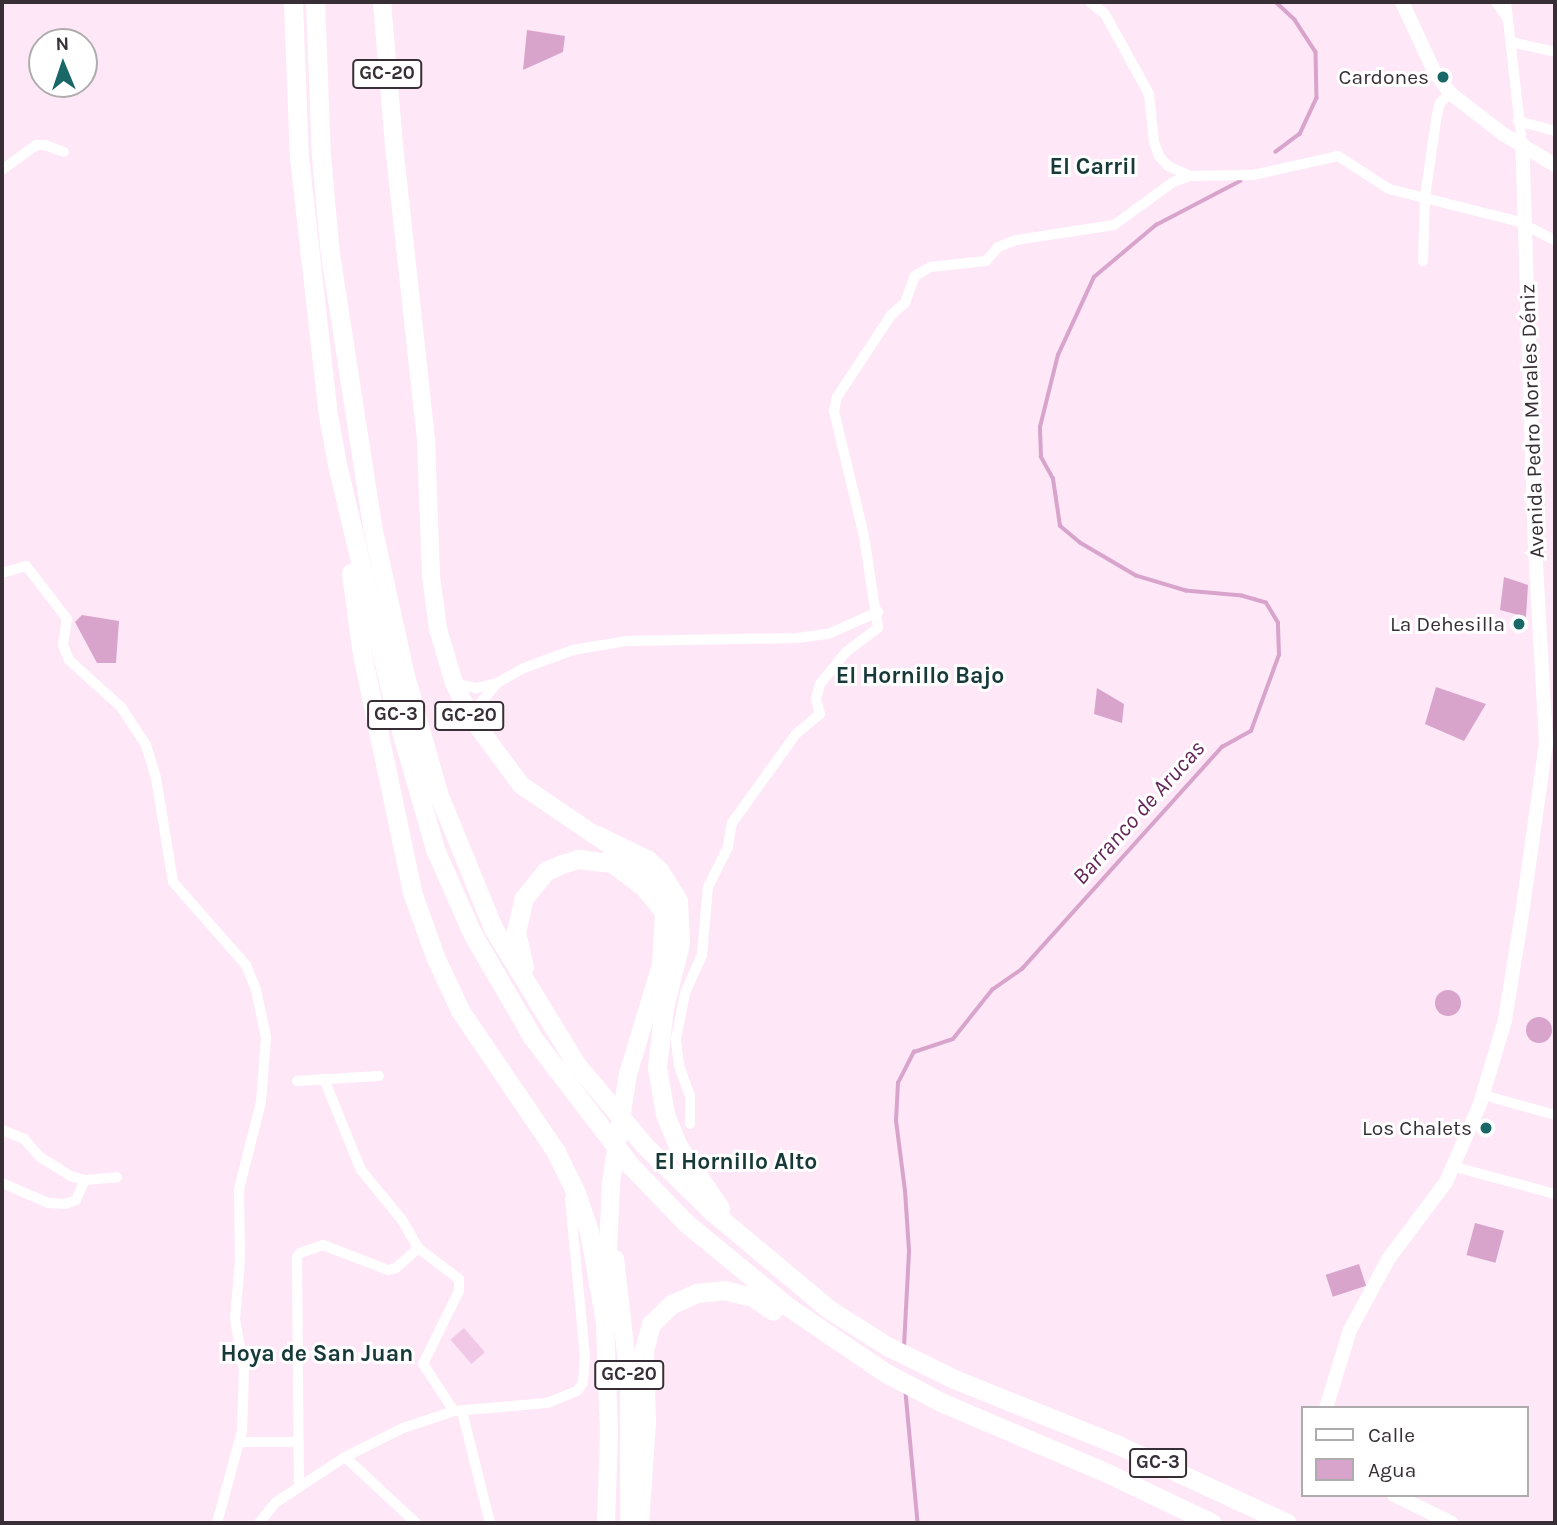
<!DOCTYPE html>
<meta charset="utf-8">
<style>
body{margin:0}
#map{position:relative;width:1557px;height:1525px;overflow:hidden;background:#fee8f8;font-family:Karla,sans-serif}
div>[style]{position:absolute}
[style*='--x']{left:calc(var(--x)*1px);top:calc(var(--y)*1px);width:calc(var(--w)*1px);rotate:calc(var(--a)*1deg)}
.green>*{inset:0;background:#f1c9e7;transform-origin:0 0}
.water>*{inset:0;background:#d8a4cc;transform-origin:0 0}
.round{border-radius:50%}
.stream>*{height:3.5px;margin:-1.75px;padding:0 1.75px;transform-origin:1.75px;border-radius:1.75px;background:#d8a4cc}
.minor>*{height:10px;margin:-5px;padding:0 5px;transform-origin:5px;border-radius:5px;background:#fff}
.tertiary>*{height:14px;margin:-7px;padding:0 7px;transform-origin:7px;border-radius:7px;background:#fff}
.primary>*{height:18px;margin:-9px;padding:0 9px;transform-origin:9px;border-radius:9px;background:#fff}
.motorway>*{height:19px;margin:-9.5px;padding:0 9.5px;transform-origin:9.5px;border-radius:9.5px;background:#fff}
.dots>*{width:19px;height:19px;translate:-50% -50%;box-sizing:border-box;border:4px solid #fff;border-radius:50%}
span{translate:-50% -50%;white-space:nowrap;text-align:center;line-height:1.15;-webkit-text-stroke:6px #fff;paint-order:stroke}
.shield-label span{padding:2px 5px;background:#fff;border:2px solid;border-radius:5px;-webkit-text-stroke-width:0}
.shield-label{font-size:19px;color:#372f35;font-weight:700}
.poi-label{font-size:21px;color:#372f35}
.right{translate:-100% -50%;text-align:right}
.street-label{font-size:21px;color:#372f35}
.neighbourhood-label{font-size:23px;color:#173939;font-weight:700}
.water-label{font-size:23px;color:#622558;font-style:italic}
.frame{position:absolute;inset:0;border:4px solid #372f35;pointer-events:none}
.legend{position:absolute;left:1301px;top:1406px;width:228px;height:91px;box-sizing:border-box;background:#fff;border:2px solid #afacae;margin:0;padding:9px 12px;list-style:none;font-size:21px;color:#372f35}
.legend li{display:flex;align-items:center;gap:14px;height:35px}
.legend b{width:35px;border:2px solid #afacae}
.north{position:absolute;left:28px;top:28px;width:70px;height:70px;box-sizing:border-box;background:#fff;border:2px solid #afacae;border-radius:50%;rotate:358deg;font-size:19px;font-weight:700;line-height:28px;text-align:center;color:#372f35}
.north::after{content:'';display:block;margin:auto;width:24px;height:32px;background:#196766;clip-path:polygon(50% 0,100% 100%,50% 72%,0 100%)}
</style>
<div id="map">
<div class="green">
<i style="left:464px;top:1328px;width:32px;height:18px;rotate:49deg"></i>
</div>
<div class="water">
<i style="clip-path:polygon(527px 30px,565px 36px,563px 52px,523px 70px)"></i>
<i style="clip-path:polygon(1504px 577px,1528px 585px,1526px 617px,1500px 610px)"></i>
<i style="clip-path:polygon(82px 615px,119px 621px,116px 663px,97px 663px,75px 622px)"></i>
<i style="clip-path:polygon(1436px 687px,1486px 704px,1464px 741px,1425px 724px)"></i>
<i style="clip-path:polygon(1097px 688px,1124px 704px,1122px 723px,1094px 714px)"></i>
<i class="round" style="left:1435px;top:990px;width:26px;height:26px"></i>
<i class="round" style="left:1526px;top:1017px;width:26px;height:26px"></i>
<i style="left:1475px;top:1223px;width:30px;height:33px;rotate:15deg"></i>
<i style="left:1359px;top:1264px;width:23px;height:35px;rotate:72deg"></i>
</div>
<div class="stream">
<i style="--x:1276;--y:2;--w:26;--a:43"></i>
<i style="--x:1295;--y:20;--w:38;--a:57"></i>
<i style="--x:1316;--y:52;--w:46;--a:88.8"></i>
<i style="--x:1317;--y:98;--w:40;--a:115"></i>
<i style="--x:1300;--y:134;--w:30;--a:143"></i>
<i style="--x:904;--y:1347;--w:96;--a:-87"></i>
<i style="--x:909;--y:1251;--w:60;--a:-93.8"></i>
<i style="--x:905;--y:1191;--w:71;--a:-97.3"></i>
<i style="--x:896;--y:1121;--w:38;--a:-87"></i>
<i style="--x:898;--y:1083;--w:35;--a:-63"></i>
<i style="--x:914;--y:1052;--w:41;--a:-18.4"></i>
<i style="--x:953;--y:1039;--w:63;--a:-51.5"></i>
<i style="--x:992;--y:990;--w:37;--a:-35"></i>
<i style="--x:1022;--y:969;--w:299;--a:-48"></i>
<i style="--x:1222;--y:747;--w:33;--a:-29"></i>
<i style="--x:1251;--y:731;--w:81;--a:-69.8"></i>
<i style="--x:1279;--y:655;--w:32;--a:-92"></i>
<i style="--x:1278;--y:623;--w:23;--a:-121"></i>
<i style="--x:1266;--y:603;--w:25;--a:-164"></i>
<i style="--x:1242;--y:596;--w:56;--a:-174.9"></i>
<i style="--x:1186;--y:591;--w:52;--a:-163.3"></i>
<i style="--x:1136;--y:576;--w:65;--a:-149.5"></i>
<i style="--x:1080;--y:543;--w:26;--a:-140"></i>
<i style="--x:1060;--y:526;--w:48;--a:-98.5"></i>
<i style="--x:1053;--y:479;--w:25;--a:-119"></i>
<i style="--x:1041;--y:457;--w:30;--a:-92"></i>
<i style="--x:1040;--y:427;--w:74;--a:-76"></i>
<i style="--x:1058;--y:355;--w:86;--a:-65.2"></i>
<i style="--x:1094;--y:277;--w:81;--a:-40"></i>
<i style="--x:1156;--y:225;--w:95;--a:-27.6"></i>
<i style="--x:906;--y:1393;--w:131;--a:84.7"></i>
</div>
<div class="minor">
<i style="--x:1090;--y:2;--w:19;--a:39"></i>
<i style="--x:1105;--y:14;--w:91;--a:61.2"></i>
<i style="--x:1149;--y:94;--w:48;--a:84.1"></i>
<i style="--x:1154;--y:142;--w:15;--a:70"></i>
<i style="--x:1159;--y:156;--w:13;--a:48"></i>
<i style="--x:1168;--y:166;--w:24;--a:24"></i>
<i style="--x:1190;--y:176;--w:63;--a:-0.9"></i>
<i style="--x:1253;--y:175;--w:87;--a:-12.6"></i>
<i style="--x:1338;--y:156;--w:61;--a:32.9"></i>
<i style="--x:1389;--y:189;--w:135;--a:14.1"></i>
<i style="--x:1520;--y:222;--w:40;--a:28"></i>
<i style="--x:1496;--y:2;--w:19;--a:55"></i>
<i style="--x:1506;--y:2;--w:143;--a:83.6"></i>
<i style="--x:1511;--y:42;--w:45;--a:12.8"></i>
<i style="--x:1518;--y:121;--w:38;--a:15"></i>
<i style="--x:2;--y:170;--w:42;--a:-36.3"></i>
<i style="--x:36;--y:145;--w:9;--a:0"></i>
<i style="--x:45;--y:145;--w:20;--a:20"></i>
<i style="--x:1423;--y:261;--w:64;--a:-88.2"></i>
<i style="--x:1425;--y:197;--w:84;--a:-81.8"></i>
<i style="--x:1437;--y:114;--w:11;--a:-75"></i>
<i style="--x:1440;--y:103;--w:14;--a:-45"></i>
<i style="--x:2;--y:573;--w:25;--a:-16"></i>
<i style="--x:26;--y:566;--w:8;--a:50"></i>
<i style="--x:31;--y:572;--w:59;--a:52.5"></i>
<i style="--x:67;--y:619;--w:26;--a:99"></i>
<i style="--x:63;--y:645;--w:16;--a:68"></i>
<i style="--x:69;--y:660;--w:70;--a:42.1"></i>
<i style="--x:121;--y:707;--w:45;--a:56.7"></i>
<i style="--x:146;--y:745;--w:34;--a:73"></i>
<i style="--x:156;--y:778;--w:105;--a:80.7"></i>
<i style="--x:173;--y:882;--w:111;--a:48.7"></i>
<i style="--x:246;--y:965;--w:27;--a:68"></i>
<i style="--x:256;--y:990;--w:48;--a:78"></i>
<i style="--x:266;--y:1037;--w:65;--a:94.4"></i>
<i style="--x:261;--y:1102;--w:90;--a:104.2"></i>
<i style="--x:239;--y:1189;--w:71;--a:89.2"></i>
<i style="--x:240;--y:1260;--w:59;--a:94.8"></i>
<i style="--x:235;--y:1319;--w:53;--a:80.2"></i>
<i style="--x:244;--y:1371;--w:60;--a:91.9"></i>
<i style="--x:242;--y:1431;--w:95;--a:105.2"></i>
<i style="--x:454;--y:683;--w:23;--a:13"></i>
<i style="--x:476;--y:688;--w:18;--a:-13"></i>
<i style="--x:470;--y:716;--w:43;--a:-50.7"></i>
<i style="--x:497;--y:683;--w:31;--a:-29"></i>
<i style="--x:524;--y:668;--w:52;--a:-20.2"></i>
<i style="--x:573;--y:650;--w:54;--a:-9.6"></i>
<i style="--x:626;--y:641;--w:172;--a:-1"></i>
<i style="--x:798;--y:638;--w:30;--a:-8"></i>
<i style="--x:828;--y:634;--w:55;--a:-23.7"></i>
<i style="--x:324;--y:1079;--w:98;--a:67.9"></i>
<i style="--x:361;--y:1170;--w:65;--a:50.6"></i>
<i style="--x:402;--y:1220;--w:32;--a:60"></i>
<i style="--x:418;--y:1248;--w:51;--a:37.1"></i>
<i style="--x:459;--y:1279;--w:12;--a:90"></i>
<i style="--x:459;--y:1291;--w:81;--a:116.3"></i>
<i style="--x:423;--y:1364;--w:56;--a:56.6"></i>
<i style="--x:297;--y:1081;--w:82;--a:-3.5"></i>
<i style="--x:1483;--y:1095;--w:75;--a:15.5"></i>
<i style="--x:690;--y:1124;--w:28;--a:-90"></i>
<i style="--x:690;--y:1096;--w:33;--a:-110"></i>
<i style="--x:679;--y:1065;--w:26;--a:-97"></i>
<i style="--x:676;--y:1039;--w:47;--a:-78.9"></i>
<i style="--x:685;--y:993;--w:42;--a:-65.9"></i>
<i style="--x:702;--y:955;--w:68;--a:-85"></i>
<i style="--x:708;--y:887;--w:45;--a:-63.4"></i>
<i style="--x:728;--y:847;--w:24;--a:-81"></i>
<i style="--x:732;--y:823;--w:110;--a:-54.3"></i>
<i style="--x:796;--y:734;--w:31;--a:-40"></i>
<i style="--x:820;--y:714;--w:16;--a:-105"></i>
<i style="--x:816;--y:699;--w:16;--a:-75"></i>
<i style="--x:820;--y:684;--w:41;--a:-50.9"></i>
<i style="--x:846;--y:652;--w:40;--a:-37"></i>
<i style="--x:878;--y:628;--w:93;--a:-98.7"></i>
<i style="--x:864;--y:536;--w:129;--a:-103.5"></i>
<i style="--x:834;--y:411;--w:14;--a:-78"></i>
<i style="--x:837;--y:397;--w:98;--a:-56.6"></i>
<i style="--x:891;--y:315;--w:18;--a:-41"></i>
<i style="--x:905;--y:303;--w:29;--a:-70"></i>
<i style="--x:915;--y:276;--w:17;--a:-31"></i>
<i style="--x:930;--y:267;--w:56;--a:-6.1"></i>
<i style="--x:986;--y:261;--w:18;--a:-49"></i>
<i style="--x:998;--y:247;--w:19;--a:-21"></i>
<i style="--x:1016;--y:240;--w:99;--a:-8.7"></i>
<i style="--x:1114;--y:225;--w:73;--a:-36.1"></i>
<i style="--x:1173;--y:182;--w:18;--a:-19"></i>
<i style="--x:2;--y:1130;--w:24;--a:22"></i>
<i style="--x:24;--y:1139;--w:24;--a:48"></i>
<i style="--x:40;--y:1157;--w:36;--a:32"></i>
<i style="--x:70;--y:1176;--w:16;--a:15"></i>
<i style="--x:85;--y:1180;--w:32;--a:-5"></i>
<i style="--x:1455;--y:1167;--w:104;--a:15.1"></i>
<i style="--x:2;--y:1183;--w:50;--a:23.5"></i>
<i style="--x:48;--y:1203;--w:17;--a:3"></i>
<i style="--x:65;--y:1204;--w:12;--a:-20"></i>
<i style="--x:76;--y:1200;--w:22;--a:-66"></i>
<i style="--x:462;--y:1411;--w:115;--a:76"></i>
<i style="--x:239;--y:1442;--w:59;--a:0"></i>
<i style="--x:345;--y:1457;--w:97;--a:42.9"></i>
<i style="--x:299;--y:1487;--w:230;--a:-90.5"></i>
<i style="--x:297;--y:1257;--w:5;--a:-53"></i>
<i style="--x:300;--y:1253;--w:24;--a:-19"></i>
<i style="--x:323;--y:1245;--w:70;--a:21"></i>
<i style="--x:388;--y:1270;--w:8;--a:-14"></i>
<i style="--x:396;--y:1268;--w:30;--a:-42"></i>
<i style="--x:259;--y:1523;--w:26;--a:-51"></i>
<i style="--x:275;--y:1503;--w:84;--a:-33.3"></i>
<i style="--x:345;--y:1457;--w:65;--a:-26.6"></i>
<i style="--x:403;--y:1428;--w:54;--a:-18.4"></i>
<i style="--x:454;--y:1411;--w:93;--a:-4.9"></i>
<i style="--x:547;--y:1403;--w:32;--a:-22"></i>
<i style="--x:577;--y:1391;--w:10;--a:-53"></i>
<i style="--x:583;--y:1383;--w:26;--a:-86"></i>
<i style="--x:585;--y:1357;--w:159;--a:-95.4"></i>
</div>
<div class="tertiary">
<i style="--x:1402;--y:2;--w:78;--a:65.1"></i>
<i style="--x:1435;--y:73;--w:25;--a:53"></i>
<i style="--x:1450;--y:93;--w:67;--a:37.7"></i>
<i style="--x:1503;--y:134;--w:61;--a:30.8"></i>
<i style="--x:1326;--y:1408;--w:82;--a:-72.9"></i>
<i style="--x:1350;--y:1330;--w:82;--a:-61.6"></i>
<i style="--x:1389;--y:1258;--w:95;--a:-53.1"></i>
<i style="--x:1446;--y:1182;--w:85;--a:-66.4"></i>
<i style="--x:1480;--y:1104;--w:88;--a:-73.4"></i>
<i style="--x:1505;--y:1020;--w:107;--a:-80.9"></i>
<i style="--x:1522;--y:914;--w:173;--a:-82"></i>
<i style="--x:1546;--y:743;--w:196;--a:-93.2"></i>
<i style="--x:1535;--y:547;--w:403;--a:-91.8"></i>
<i style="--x:1394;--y:1495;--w:64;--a:25.8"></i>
</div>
<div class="primary">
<i style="--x:382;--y:2;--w:144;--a:85.2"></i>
<i style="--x:394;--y:145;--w:296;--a:83.8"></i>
<i style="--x:426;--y:439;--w:137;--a:87.9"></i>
<i style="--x:431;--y:576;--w:53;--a:82.5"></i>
<i style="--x:438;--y:629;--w:56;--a:73.5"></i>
<i style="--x:454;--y:683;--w:37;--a:64"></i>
<i style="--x:470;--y:716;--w:86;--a:53.5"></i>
<i style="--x:521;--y:785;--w:132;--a:34.2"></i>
<i style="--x:630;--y:859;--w:31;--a:45"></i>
<i style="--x:652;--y:881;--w:33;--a:69"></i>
<i style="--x:664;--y:912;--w:53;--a:93.2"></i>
<i style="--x:661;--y:965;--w:114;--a:106.8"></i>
<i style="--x:628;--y:1074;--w:110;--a:98.9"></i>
<i style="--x:611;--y:1183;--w:139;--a:92.5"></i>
<i style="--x:605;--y:1322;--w:111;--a:87.9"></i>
<i style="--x:609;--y:1433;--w:90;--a:91.9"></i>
<i style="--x:615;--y:1259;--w:122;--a:83.4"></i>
<i style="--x:629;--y:1380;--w:143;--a:90"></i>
</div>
<div class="motorway">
<i style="--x:293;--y:2;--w:155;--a:87.8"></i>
<i style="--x:299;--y:157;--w:260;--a:83.6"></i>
<i style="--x:328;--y:415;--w:50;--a:79.6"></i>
<i style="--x:337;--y:464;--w:253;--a:76.7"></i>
<i style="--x:395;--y:710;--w:145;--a:73.9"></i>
<i style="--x:435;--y:849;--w:94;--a:66.2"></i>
<i style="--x:473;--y:935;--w:119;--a:59.8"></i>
<i style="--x:533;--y:1038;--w:161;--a:52.6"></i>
<i style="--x:631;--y:1166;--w:79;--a:46"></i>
<i style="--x:686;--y:1223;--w:131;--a:39.4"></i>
<i style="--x:787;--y:1306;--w:120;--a:34.1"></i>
<i style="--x:886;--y:1373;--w:64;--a:27.8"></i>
<i style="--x:943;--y:1403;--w:178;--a:23.1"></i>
<i style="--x:1107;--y:1473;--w:116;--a:25.5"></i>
<i style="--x:315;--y:2;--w:154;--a:87.8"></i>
<i style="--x:321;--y:156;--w:98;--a:84.8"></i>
<i style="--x:330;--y:254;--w:275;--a:81.2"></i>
<i style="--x:372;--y:526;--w:149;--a:77.6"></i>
<i style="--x:404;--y:672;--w:126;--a:74.3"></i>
<i style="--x:438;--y:793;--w:146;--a:67.8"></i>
<i style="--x:493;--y:928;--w:159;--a:58.6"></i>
<i style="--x:576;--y:1064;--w:107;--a:49.9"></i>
<i style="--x:645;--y:1146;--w:90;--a:44.5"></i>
<i style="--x:709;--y:1209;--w:158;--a:39.9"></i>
<i style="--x:830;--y:1310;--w:67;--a:32.3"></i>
<i style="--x:887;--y:1346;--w:75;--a:26.2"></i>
<i style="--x:954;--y:1379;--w:175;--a:21.9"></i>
<i style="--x:1116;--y:1444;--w:188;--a:24.8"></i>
<i style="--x:351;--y:573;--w:82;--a:82.3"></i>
<i style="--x:362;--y:654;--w:243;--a:78.1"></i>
<i style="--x:412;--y:892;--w:71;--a:70.3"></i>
<i style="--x:436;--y:959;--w:59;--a:64.7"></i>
<i style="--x:461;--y:1012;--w:169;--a:55.8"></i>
<i style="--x:556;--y:1152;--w:46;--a:64"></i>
<i style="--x:576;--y:1193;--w:40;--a:71.1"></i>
<i style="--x:589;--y:1231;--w:92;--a:80"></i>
<i style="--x:597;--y:835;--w:57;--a:26.1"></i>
<i style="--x:648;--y:860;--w:15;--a:42"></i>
<i style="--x:659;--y:870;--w:36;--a:58"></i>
<i style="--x:678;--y:901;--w:42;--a:87.3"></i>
<i style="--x:680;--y:943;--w:67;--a:103.8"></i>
<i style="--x:664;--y:1008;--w:59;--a:96.8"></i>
<i style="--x:657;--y:1067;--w:48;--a:80.3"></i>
<i style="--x:665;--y:1114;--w:35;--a:68"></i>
<i style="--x:678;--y:1146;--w:75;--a:55.9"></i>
<i style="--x:524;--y:967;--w:36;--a:-103"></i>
<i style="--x:516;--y:932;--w:35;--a:-77"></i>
<i style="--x:524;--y:898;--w:35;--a:-51"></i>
<i style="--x:546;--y:871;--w:17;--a:-24"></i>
<i style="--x:562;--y:864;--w:17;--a:-17"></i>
<i style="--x:578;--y:859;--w:34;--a:7"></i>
<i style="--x:612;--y:863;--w:39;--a:37"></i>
<i style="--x:643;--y:886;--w:33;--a:51"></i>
<i style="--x:639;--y:1523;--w:101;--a:-86"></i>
<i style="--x:646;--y:1422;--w:72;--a:-91.6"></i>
<i style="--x:644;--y:1350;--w:27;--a:-75"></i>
<i style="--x:651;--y:1324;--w:29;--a:-44"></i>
<i style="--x:672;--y:1304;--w:27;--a:-24"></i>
<i style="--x:697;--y:1293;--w:27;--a:-6"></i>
<i style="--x:724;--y:1290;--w:30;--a:14"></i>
<i style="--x:753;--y:1297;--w:24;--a:35"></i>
</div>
<div class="dots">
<i style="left:1443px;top:77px;background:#196766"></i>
<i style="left:1519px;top:624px;background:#196766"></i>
<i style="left:1486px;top:1128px;background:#196766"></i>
</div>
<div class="shield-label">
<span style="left:387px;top:74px">GC-20</span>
<span style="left:396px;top:715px">GC-3</span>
<span style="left:469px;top:716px">GC-20</span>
<span style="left:629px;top:1375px">GC-20</span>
<span style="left:1158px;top:1463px">GC-3</span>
</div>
<div class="poi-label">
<span class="right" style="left:1429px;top:77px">Cardones</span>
<span class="right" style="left:1505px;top:624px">La Dehesilla</span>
<span class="right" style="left:1472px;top:1128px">Los Chalets</span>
</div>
<div class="street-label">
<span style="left:1532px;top:421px;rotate:-92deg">Avenida Pedro Morales Déniz</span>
</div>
<div class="neighbourhood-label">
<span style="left:1093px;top:167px">El Carril</span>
<span style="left:920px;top:676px">El Hornillo Bajo</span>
<span style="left:736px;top:1162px">El Hornillo Alto</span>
<span style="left:317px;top:1354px">Hoya de San Juan</span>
</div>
<div class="water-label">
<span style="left:1139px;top:813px;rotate:-48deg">Barranco de Arucas</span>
</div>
<div class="frame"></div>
<ul class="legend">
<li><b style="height:9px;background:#fff"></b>Calle</li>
<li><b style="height:19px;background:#d8a4cc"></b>Agua</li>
</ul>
<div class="north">N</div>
</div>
